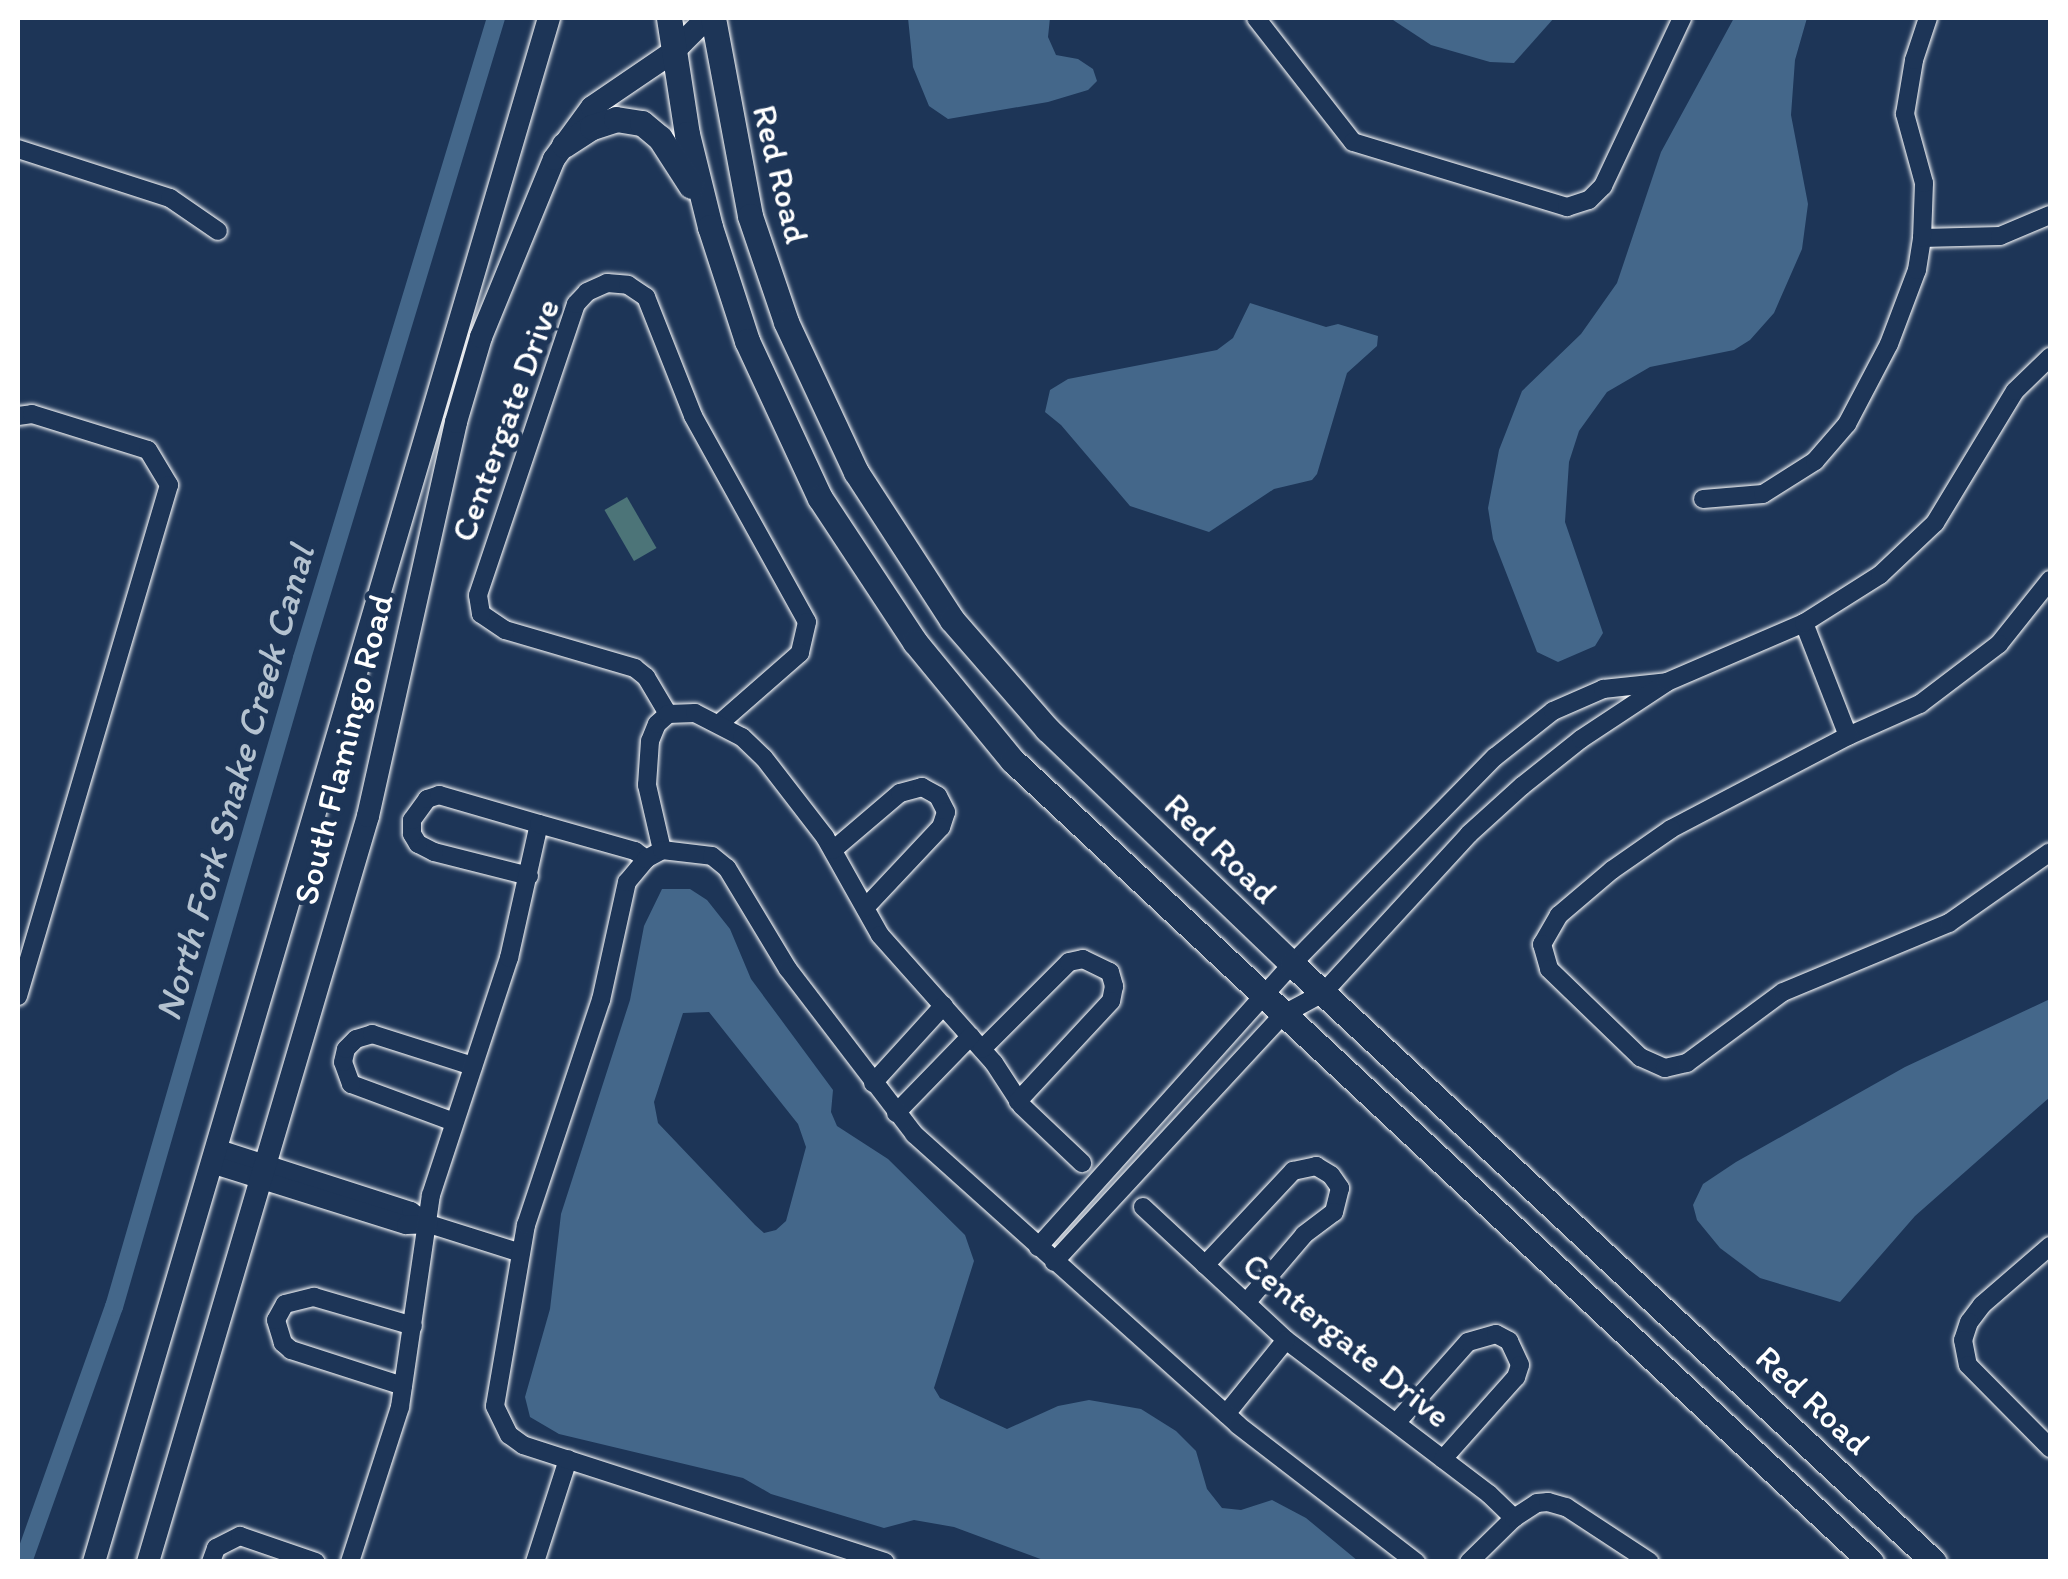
<!DOCTYPE html>
<style>
body{margin:0}
#map{position:relative;width:2068px;height:1579px;overflow:hidden;background:#1d3557;font-family:Itim,sans-serif}
div>[style]{position:absolute}
[style*='--x']{left:calc(var(--x)*1px);top:calc(var(--y)*1px);width:calc(var(--w)*1px);rotate:calc(var(--a)*1deg)}
.green>*{inset:0;background:#4c7478;transform-origin:0 0}
.water>*{inset:0;background:#44678a}
.canal>*{height:18px;margin:-9px;padding:0 9px;transform-origin:9px;border-radius:9px;background:#44678a}
.roads{filter:drop-shadow(0 0 2px #fff) drop-shadow(0 0 2px #fff)}
.minor>*{height:18px;margin:-9px;padding:0 9px;transform-origin:9px;border-radius:9px;background:#1d3557}
.major>*{height:22px;margin:-11px;padding:0 11px;transform-origin:11px;border-radius:11px;background:#1d3557}
.highway>*{height:25px;margin:-12.5px;padding:0 12.5px;transform-origin:12.5px;border-radius:12.5px;background:#1d3557}
span{translate:-50% -50%;white-space:nowrap;text-align:center;line-height:1.15;-webkit-text-stroke:9px #1d3557;paint-order:stroke}
.street-label{font-size:35px;color:#fff}
.water-label{font-size:38px;color:#b4c2d0;font-style:italic}
.frame{position:absolute;inset:0;border:20px solid #fff;pointer-events:none}
</style>
<div id="map">
<div class="green">
<i style="left:627px;top:497px;width:59px;height:26px;rotate:60deg"></i>
</div>
<div class="water">
<i style="clip-path:polygon(908px 18px,1050px 18px,1048px 37px,1056px 55px,1078px 59px,1093px 69px,1097px 81px,1088px 90px,1048px 102px,948px 119px,929px 106px,913px 67px)"></i>
<i style="clip-path:polygon(1390px 18px,1554px 18px,1514px 63px,1490px 62px,1431px 45px)"></i>
<i style="clip-path:polygon(1734px 18px,1807px 18px,1795px 60px,1791px 115px,1808px 204px,1802px 249px,1774px 313px,1750px 340px,1734px 350px,1650px 367px,1607px 392px,1579px 431px,1569px 462px,1565px 522px,1603px 633px,1595px 646px,1558px 662px,1537px 652px,1493px 539px,1488px 508px,1499px 450px,1522px 391px,1581px 334px,1617px 283px,1661px 152px)"></i>
<i style="clip-path:polygon(1250px 303px,1326px 327px,1338px 324px,1378px 336px,1377px 346px,1347px 373px,1317px 474px,1312px 480px,1274px 489px,1209px 532px,1130px 506px,1061px 425px,1045px 412px,1050px 390px,1068px 379px,1217px 350px,1233px 338px)"></i>
<i style="clip-path:polygon(evenodd,662px 889px,690px 889px,707px 900px,730px 929px,751px 979px,833px 1090px,831px 1112px,837px 1126px,888px 1159px,965px 1235px,974px 1261px,934px 1388px,940px 1398px,1007px 1429px,1058px 1406px,1089px 1400px,1141px 1409px,1176px 1431px,1196px 1451px,1207px 1489px,1222px 1508px,1241px 1510px,1272px 1500px,1306px 1518px,1358px 1561px,1046px 1561px,954px 1527px,914px 1520px,884px 1528px,771px 1494px,743px 1478px,559px 1434px,530px 1417px,525px 1397px,550px 1309px,561px 1214px,630px 1000px,644px 926px,662px 889px,709px 1012px,798px 1124px,806px 1147px,786px 1221px,776px 1230px,764px 1233px,755px 1225px,658px 1123px,654px 1102px,683px 1013px,709px 1012px)"></i>
<i style="clip-path:polygon(2050px 999px,2050px 1097px,1915px 1216px,1840px 1302px,1760px 1278px,1720px 1248px,1697px 1220px,1693px 1205px,1703px 1184px,1736px 1162px,1905px 1067px)"></i>
</div>
<div class="canal">
<i style="--x:23;--y:1562;--w:271;--a:-70.4"></i>
<i style="--x:114;--y:1307;--w:676;--a:-73.84"></i>
<i style="--x:302;--y:658;--w:669;--a:-73.14"></i>
</div>
<div class="roads">
<div class="minor">
<i style="--x:1256;--y:18;--w:157;--a:52"></i>
<i style="--x:1353;--y:142;--w:224;--a:16.9"></i>
<i style="--x:1567;--y:207;--w:23;--a:-18"></i>
<i style="--x:1589;--y:200;--w:20;--a:-45"></i>
<i style="--x:1603;--y:186;--w:186;--a:-64.8"></i>
<i style="--x:18;--y:149;--w:160;--a:17.9"></i>
<i style="--x:170;--y:198;--w:58;--a:34.5"></i>
<i style="--x:1922;--y:238;--w:78;--a:-1.5"></i>
<i style="--x:2000;--y:236;--w:54;--a:-22.8"></i>
<i style="--x:18;--y:416;--w:14;--a:-8"></i>
<i style="--x:32;--y:414;--w:121;--a:17.2"></i>
<i style="--x:148;--y:450;--w:41;--a:59"></i>
<i style="--x:169;--y:485;--w:533;--a:106.46"></i>
<i style="--x:1703;--y:499;--w:60;--a:-4.8"></i>
<i style="--x:1763;--y:494;--w:62;--a:-32.4"></i>
<i style="--x:1815;--y:461;--w:49;--a:-49.1"></i>
<i style="--x:1847;--y:424;--w:90;--a:-62.3"></i>
<i style="--x:1889;--y:344;--w:79;--a:-69.3"></i>
<i style="--x:1917;--y:270;--w:32;--a:-81"></i>
<i style="--x:1922;--y:238;--w:55;--a:-87.9"></i>
<i style="--x:1924;--y:183;--w:72;--a:-105.4"></i>
<i style="--x:1905;--y:114;--w:55;--a:-80.5"></i>
<i style="--x:1914;--y:60;--w:44;--a:-71.6"></i>
<i style="--x:2050;--y:580;--w:82;--a:128.6"></i>
<i style="--x:1999;--y:644;--w:99;--a:142.8"></i>
<i style="--x:1920;--y:704;--w:79;--a:156"></i>
<i style="--x:1848;--y:736;--w:200;--a:152.3"></i>
<i style="--x:1671;--y:829;--w:72;--a:145.2"></i>
<i style="--x:1612;--y:870;--w:70;--a:139.7"></i>
<i style="--x:1559;--y:915;--w:34;--a:120"></i>
<i style="--x:1542;--y:944;--w:26;--a:74"></i>
<i style="--x:1549;--y:969;--w:127;--a:44"></i>
<i style="--x:1640;--y:1057;--w:27;--a:24"></i>
<i style="--x:1665;--y:1068;--w:23;--a:-13"></i>
<i style="--x:1687;--y:1063;--w:119;--a:-36.5"></i>
<i style="--x:1783;--y:992;--w:180;--a:-22.6"></i>
<i style="--x:1949;--y:923;--w:123;--a:-35.1"></i>
<i style="--x:1804;--y:623;--w:121;--a:68.7"></i>
<i style="--x:668;--y:714;--w:43;--a:-120.7"></i>
<i style="--x:646;--y:677;--w:14;--a:-141"></i>
<i style="--x:635;--y:668;--w:135;--a:-163.7"></i>
<i style="--x:505;--y:630;--w:29;--a:-146"></i>
<i style="--x:481;--y:614;--w:19;--a:-99"></i>
<i style="--x:478;--y:595;--w:307;--a:-71.4"></i>
<i style="--x:576;--y:304;--w:16;--a:-47"></i>
<i style="--x:587;--y:292;--w:22;--a:-24"></i>
<i style="--x:607;--y:283;--w:21;--a:5"></i>
<i style="--x:628;--y:285;--w:22;--a:34"></i>
<i style="--x:646;--y:297;--w:128;--a:68.4"></i>
<i style="--x:693;--y:416;--w:235;--a:61"></i>
<i style="--x:807;--y:622;--w:32;--a:103"></i>
<i style="--x:800;--y:653;--w:106;--a:138.8"></i>
<i style="--x:662;--y:850;--w:67;--a:-103"></i>
<i style="--x:647;--y:785;--w:44;--a:-86.1"></i>
<i style="--x:650;--y:741;--w:18;--a:-68"></i>
<i style="--x:657;--y:724;--w:15;--a:-42"></i>
<i style="--x:668;--y:714;--w:27;--a:-2"></i>
<i style="--x:695;--y:713;--w:53;--a:27.1"></i>
<i style="--x:742;--y:737;--w:30;--a:44"></i>
<i style="--x:764;--y:758;--w:100;--a:52.3"></i>
<i style="--x:825;--y:837;--w:112;--a:60.7"></i>
<i style="--x:880;--y:935;--w:171;--a:48.3"></i>
<i style="--x:994;--y:1063;--w:51;--a:56.9"></i>
<i style="--x:1022;--y:1106;--w:83;--a:43.5"></i>
<i style="--x:833;--y:850;--w:88;--a:-40.4"></i>
<i style="--x:900;--y:793;--w:23;--a:-15"></i>
<i style="--x:922;--y:787;--w:18;--a:29"></i>
<i style="--x:938;--y:796;--w:18;--a:63"></i>
<i style="--x:946;--y:812;--w:16;--a:108"></i>
<i style="--x:941;--y:827;--w:110;--a:133.2"></i>
<i style="--x:529;--y:876;--w:98;--a:-165.8"></i>
<i style="--x:434;--y:852;--w:18;--a:-153"></i>
<i style="--x:418;--y:844;--w:12;--a:-121"></i>
<i style="--x:412;--y:834;--w:14;--a:-90"></i>
<i style="--x:412;--y:820;--w:26;--a:-54"></i>
<i style="--x:427;--y:799;--w:13;--a:-18"></i>
<i style="--x:439;--y:795;--w:104;--a:16.2"></i>
<i style="--x:982;--y:1049;--w:123;--a:-45"></i>
<i style="--x:1069;--y:962;--w:14;--a:-12"></i>
<i style="--x:1083;--y:959;--w:30;--a:26"></i>
<i style="--x:1110;--y:972;--w:15;--a:74"></i>
<i style="--x:1114;--y:986;--w:15;--a:101"></i>
<i style="--x:1111;--y:1001;--w:137;--a:132.9"></i>
<i style="--x:873;--y:1083;--w:105;--a:-47.7"></i>
<i style="--x:896;--y:1113;--w:107;--a:-45.8"></i>
<i style="--x:454;--y:1122;--w:110;--a:-159.7"></i>
<i style="--x:351;--y:1084;--w:23;--a:-110"></i>
<i style="--x:343;--y:1062;--w:13;--a:-77"></i>
<i style="--x:346;--y:1049;--w:14;--a:-45"></i>
<i style="--x:356;--y:1039;--w:17;--a:-17"></i>
<i style="--x:372;--y:1034;--w:106;--a:17.6"></i>
<i style="--x:219;--y:1149;--w:202;--a:17.9"></i>
<i style="--x:411;--y:1211;--w:22;--a:36"></i>
<i style="--x:429;--y:1224;--w:96;--a:17.5"></i>
<i style="--x:214;--y:1165;--w:201;--a:17.4"></i>
<i style="--x:406;--y:1225;--w:23;--a:-2"></i>
<i style="--x:1143;--y:1207;--w:195;--a:42.9"></i>
<i style="--x:1286;--y:1340;--w:255;--a:37.2"></i>
<i style="--x:1489;--y:1494;--w:35;--a:44"></i>
<i style="--x:2050;--y:1246;--w:90;--a:139.1"></i>
<i style="--x:1982;--y:1305;--w:21;--a:127"></i>
<i style="--x:1969;--y:1322;--w:19;--a:108"></i>
<i style="--x:1963;--y:1340;--w:25;--a:79"></i>
<i style="--x:1968;--y:1365;--w:117;--a:45.3"></i>
<i style="--x:1038;--y:1247;--w:380;--a:-48.1"></i>
<i style="--x:1292;--y:964;--w:290;--a:-45.6"></i>
<i style="--x:1495;--y:757;--w:74;--a:-38.4"></i>
<i style="--x:1553;--y:711;--w:55;--a:-23.7"></i>
<i style="--x:1603;--y:689;--w:64;--a:-6.2"></i>
<i style="--x:1054;--y:1262;--w:338;--a:-47.2"></i>
<i style="--x:1284;--y:1014;--w:44;--a:-28.3"></i>
<i style="--x:1323;--y:993;--w:216;--a:-47.4"></i>
<i style="--x:1469;--y:834;--w:72;--a:-42.2"></i>
<i style="--x:1522;--y:786;--w:75;--a:-38.5"></i>
<i style="--x:1581;--y:739;--w:103;--a:-33.5"></i>
<i style="--x:1667;--y:682;--w:149;--a:-23.3"></i>
<i style="--x:1804;--y:623;--w:90;--a:-32.3"></i>
<i style="--x:1880;--y:575;--w:76;--a:-43.4"></i>
<i style="--x:1935;--y:523;--w:154;--a:-58.8"></i>
<i style="--x:2015;--y:391;--w:49;--a:-44.2"></i>
<i style="--x:1205;--y:1265;--w:129;--a:-46.9"></i>
<i style="--x:1293;--y:1171;--w:24;--a:-12"></i>
<i style="--x:1316;--y:1166;--w:17;--a:31"></i>
<i style="--x:1331;--y:1175;--w:16;--a:55"></i>
<i style="--x:1340;--y:1188;--w:25;--a:104"></i>
<i style="--x:1334;--y:1212;--w:38;--a:143"></i>
<i style="--x:1304;--y:1235;--w:89;--a:130.5"></i>
<i style="--x:403;--y:1386;--w:118;--a:-162.2"></i>
<i style="--x:291;--y:1350;--w:11;--a:-139"></i>
<i style="--x:283;--y:1343;--w:24;--a:-107"></i>
<i style="--x:276;--y:1320;--w:18;--a:-61"></i>
<i style="--x:285;--y:1304;--w:30;--a:-14"></i>
<i style="--x:314;--y:1297;--w:103;--a:16.3"></i>
<i style="--x:1226;--y:1414;--w:95;--a:-51"></i>
<i style="--x:1396;--y:1423;--w:108;--a:-48.4"></i>
<i style="--x:1468;--y:1342;--w:29;--a:-16"></i>
<i style="--x:1496;--y:1334;--w:15;--a:28"></i>
<i style="--x:1509;--y:1341;--w:26;--a:65"></i>
<i style="--x:1520;--y:1365;--w:13;--a:108"></i>
<i style="--x:1516;--y:1377;--w:110;--a:131.7"></i>
<i style="--x:211;--y:1562;--w:15;--a:-70"></i>
<i style="--x:216;--y:1548;--w:27;--a:-27"></i>
<i style="--x:240;--y:1536;--w:80;--a:18.9"></i>
<i style="--x:350;--y:1562;--w:163;--a:-72.1"></i>
<i style="--x:400;--y:1407;--w:214;--a:-81.7"></i>
<i style="--x:431;--y:1195;--w:250;--a:-71.8"></i>
<i style="--x:509;--y:958;--w:137;--a:-77.4"></i>
<i style="--x:539;--y:824;--w:100;--a:15.7"></i>
<i style="--x:635;--y:851;--w:14;--a:36"></i>
<i style="--x:535;--y:1562;--w:108;--a:-72.2"></i>
<i style="--x:885;--y:1562;--w:380;--a:-162.1"></i>
<i style="--x:523;--y:1445;--w:17;--a:-144"></i>
<i style="--x:509;--y:1435;--w:32;--a:-116"></i>
<i style="--x:495;--y:1406;--w:184;--a:-80.3"></i>
<i style="--x:526;--y:1225;--w:237;--a:-71.6"></i>
<i style="--x:601;--y:1000;--w:121;--a:-77.6"></i>
<i style="--x:627;--y:882;--w:30;--a:-50"></i>
<i style="--x:646;--y:859;--w:18;--a:-29"></i>
<i style="--x:662;--y:850;--w:50;--a:6.8"></i>
<i style="--x:712;--y:856;--w:19;--a:39"></i>
<i style="--x:727;--y:868;--w:118;--a:58.9"></i>
<i style="--x:788;--y:969;--w:208;--a:52.6"></i>
<i style="--x:914;--y:1134;--w:435;--a:41.9"></i>
<i style="--x:1238;--y:1425;--w:225;--a:37.6"></i>
<i style="--x:1469;--y:1562;--w:63;--a:-44.4"></i>
<i style="--x:1514;--y:1518;--w:27;--a:-33"></i>
<i style="--x:1537;--y:1503;--w:11;--a:-5"></i>
<i style="--x:1548;--y:1502;--w:19;--a:16"></i>
<i style="--x:1566;--y:1507;--w:100;--a:33.2"></i>
</div>
<div class="major">
<i style="--x:94;--y:1562;--w:1610;--a:-73.58"></i>
<i style="--x:148;--y:1562;--w:778;--a:-73.57"></i>
<i style="--x:368;--y:816;--w:404;--a:-77.4"></i>
<i style="--x:456;--y:422;--w:89;--a:-73.6"></i>
<i style="--x:481;--y:337;--w:192;--a:-67.7"></i>
<i style="--x:554;--y:159;--w:64;--a:-53.8"></i>
<i style="--x:592;--y:107;--w:98;--a:-34.2"></i>
<i style="--x:673;--y:52;--w:48;--a:-45"></i>
</div>
<div class="highway">
<i style="--x:669;--y:18;--w:117;--a:81.2"></i>
<i style="--x:687;--y:134;--w:96;--a:76.1"></i>
<i style="--x:710;--y:227;--w:120;--a:72"></i>
<i style="--x:747;--y:341;--w:173;--a:65.1"></i>
<i style="--x:820;--y:498;--w:173;--a:56.6"></i>
<i style="--x:915;--y:642;--w:153;--a:50.6"></i>
<i style="--x:1012;--y:760;--w:1175;--a:43.03"></i>
<i style="--x:713;--y:18;--w:201;--a:79.4"></i>
<i style="--x:750;--y:216;--w:112;--a:71.2"></i>
<i style="--x:786;--y:322;--w:166;--a:65"></i>
<i style="--x:856;--y:472;--w:176;--a:57"></i>
<i style="--x:952;--y:620;--w:145;--a:48.9"></i>
<i style="--x:1047;--y:729;--w:339;--a:43.8"></i>
<i style="--x:1292;--y:964;--w:877;--a:42.97"></i>
<i style="--x:564;--y:145;--w:33;--a:-33"></i>
<i style="--x:592;--y:127;--w:25;--a:-18"></i>
<i style="--x:616;--y:119;--w:26;--a:9"></i>
<i style="--x:642;--y:123;--w:23;--a:40"></i>
<i style="--x:660;--y:138;--w:57;--a:57.1"></i>
</div>
</div>
<div class="street-label">
<span style="left:781px;top:174px;rotate:76deg">Red Road</span>
<span style="left:505px;top:420px;rotate:-70deg">Centergate Drive</span>
<span style="left:343px;top:749px;rotate:-76deg">South Flamingo Road</span>
<span style="left:1221px;top:848px;rotate:44deg">Red Road</span>
<span style="left:1347px;top:1340px;rotate:39deg">Centergate Drive</span>
<span style="left:1813px;top:1400px;rotate:43deg">Red Road</span>
</div>
<div class="water-label">
<span style="left:235px;top:783px;rotate:-74deg">North Fork Snake Creek Canal</span>
</div>
<div class="frame"></div>
</div>
